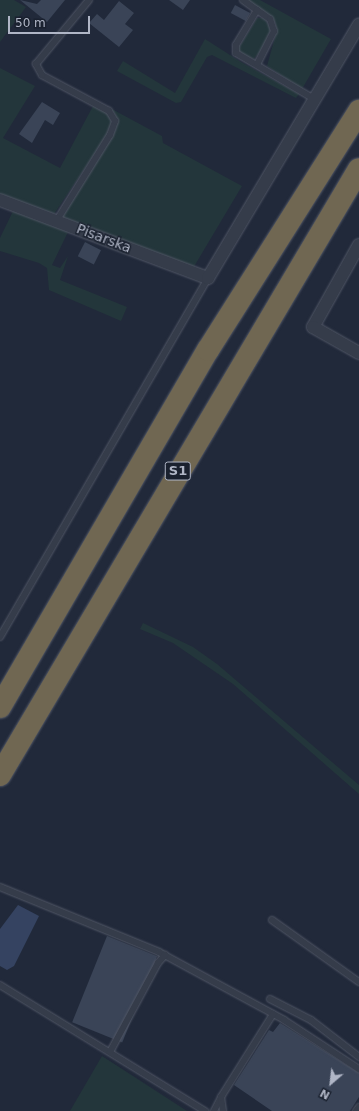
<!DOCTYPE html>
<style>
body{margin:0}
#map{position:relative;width:359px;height:1111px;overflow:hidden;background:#21293a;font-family:"DejaVu Sans",sans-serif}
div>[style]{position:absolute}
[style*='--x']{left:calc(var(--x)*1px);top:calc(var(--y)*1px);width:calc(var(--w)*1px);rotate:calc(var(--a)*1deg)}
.green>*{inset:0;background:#23363b}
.water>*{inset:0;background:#354361}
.building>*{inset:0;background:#3a4457;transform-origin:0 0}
.roads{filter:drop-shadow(0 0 1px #505665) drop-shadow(0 0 1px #505665)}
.service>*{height:6px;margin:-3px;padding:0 3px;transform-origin:3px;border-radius:3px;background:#353c4a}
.minor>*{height:12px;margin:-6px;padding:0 6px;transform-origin:6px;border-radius:6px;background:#353c4a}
.motorway>*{height:22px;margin:-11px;padding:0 11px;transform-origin:11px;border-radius:11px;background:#706752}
span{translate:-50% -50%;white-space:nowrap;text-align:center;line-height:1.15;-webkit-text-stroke:3px #1a212f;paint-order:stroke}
.shield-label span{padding:1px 3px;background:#1a212f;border:1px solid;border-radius:3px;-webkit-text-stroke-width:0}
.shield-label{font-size:13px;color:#b0b6c6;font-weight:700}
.street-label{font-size:14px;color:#b0b6c6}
.north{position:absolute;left:311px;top:1063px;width:40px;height:40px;-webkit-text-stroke:3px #1a212f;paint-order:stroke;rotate:208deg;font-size:11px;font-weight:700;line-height:16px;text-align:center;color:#b0b6c6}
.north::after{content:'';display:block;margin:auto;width:14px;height:18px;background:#b0b6c6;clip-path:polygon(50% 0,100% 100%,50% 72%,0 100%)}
.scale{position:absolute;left:8px;top:16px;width:82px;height:18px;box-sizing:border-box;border:2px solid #b0b6c6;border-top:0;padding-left:5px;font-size:12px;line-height:14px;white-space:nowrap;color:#b0b6c6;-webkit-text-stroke:3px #1a212f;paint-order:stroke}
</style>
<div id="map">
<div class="green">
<i style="clip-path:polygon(0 0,14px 0,26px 7px,0 42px)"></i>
<i style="clip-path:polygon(247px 0,260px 0,331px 39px,302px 89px,267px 66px,277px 30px,275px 22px)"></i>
<i style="clip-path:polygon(257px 18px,264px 18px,271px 29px,263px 48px,254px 59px,244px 56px,238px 49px)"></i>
<i style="clip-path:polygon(205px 39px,241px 62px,299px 94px,296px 98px,212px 55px,207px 57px,181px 102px,176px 103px,117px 71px,123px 61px,175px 93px)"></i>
<i style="clip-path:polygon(0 68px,35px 86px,3px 138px,60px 168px,93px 106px,110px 114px,113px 123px,108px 134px,54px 214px,0 196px)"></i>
<i style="clip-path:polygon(110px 108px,162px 136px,163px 143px,242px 186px,192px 270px,62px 218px,116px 128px,115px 114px)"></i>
<i style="clip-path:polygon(15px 207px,69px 230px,52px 265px,60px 268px,68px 256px,60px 280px,127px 307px,121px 321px,49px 290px,47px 268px,39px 263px,0 251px,0 238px)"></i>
<i style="clip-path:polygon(143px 623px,193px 647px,217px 664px,359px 785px,359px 794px,233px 684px,173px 643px,140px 629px)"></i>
<i style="clip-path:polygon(102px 1056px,187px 1111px,70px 1111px)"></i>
</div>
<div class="water">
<i style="clip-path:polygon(18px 905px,39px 916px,14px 966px,7px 970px,0 966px,0 929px)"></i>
</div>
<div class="building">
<i style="clip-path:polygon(20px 0,37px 4px,41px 0,65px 0,47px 22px)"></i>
<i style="clip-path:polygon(169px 0,190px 0,183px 10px)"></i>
<i style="clip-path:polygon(119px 1px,134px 13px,125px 24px,133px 30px,119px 47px,89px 23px,97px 14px,104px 20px)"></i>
<i style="left:235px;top:5px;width:17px;height:9px;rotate:28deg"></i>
<i style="clip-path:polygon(42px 102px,60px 113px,53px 125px,45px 120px,32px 143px,19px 134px)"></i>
<i style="left:85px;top:242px;width:18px;height:16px;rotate:27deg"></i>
<i style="left:107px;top:936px;width:54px;height:93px;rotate:22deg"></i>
<i style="clip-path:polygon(280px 1023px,359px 1073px,359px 1097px,350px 1111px,272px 1111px,234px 1085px,269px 1030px,273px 1032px)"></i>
</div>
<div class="roads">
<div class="service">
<i style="--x:243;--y:0;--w:17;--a:36"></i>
<i style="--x:257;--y:10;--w:41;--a:121"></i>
<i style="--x:236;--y:45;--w:8;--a:90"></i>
<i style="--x:236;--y:53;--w:91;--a:30.5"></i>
<i style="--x:257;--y:10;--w:16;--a:35"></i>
<i style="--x:270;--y:19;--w:13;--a:72"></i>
<i style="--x:274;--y:31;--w:36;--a:117"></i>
<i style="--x:57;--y:220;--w:100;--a:-58.1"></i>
<i style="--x:110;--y:135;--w:15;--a:-70"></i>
<i style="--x:115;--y:121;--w:12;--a:-121"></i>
<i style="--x:109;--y:111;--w:76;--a:-151.8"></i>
<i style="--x:42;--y:75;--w:13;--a:-119"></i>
<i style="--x:36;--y:64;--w:83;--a:-50.4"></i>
<i style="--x:0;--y:637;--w:415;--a:-59.9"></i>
<i style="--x:0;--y:887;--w:172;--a:22.2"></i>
<i style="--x:159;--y:952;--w:142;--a:28.5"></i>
<i style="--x:284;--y:1020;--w:90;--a:33.2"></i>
<i style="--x:272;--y:920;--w:107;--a:35.5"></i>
<i style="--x:0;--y:985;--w:241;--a:31.6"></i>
<i style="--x:270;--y:999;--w:46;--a:27.1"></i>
<i style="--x:311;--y:1020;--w:61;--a:37.6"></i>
<i style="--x:110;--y:1052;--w:101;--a:-61.7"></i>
<i style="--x:158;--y:963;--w:11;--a:-49"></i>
<i style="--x:214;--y:1111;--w:16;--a:-63"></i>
<i style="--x:223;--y:1111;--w:14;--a:-98"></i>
<i style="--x:221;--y:1097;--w:98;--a:-57.9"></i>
<i style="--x:356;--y:1111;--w:5;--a:-53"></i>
</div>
<div class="minor">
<i style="--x:0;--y:200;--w:222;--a:20.6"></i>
<i style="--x:208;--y:278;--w:295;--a:-59.2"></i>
<i style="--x:359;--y:245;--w:94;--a:119.3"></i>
<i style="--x:313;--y:327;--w:53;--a:29.5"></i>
</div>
<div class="motorway">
<i style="--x:0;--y:707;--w:413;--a:-59.8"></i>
<i style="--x:208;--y:350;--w:283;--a:-57.7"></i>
<i style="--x:0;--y:775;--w:704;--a:-59.36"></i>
</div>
</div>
<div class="shield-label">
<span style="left:178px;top:471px">S1</span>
</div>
<div class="street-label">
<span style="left:104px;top:238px;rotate:21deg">Pisarska</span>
</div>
<div class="north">N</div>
<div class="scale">50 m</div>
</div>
